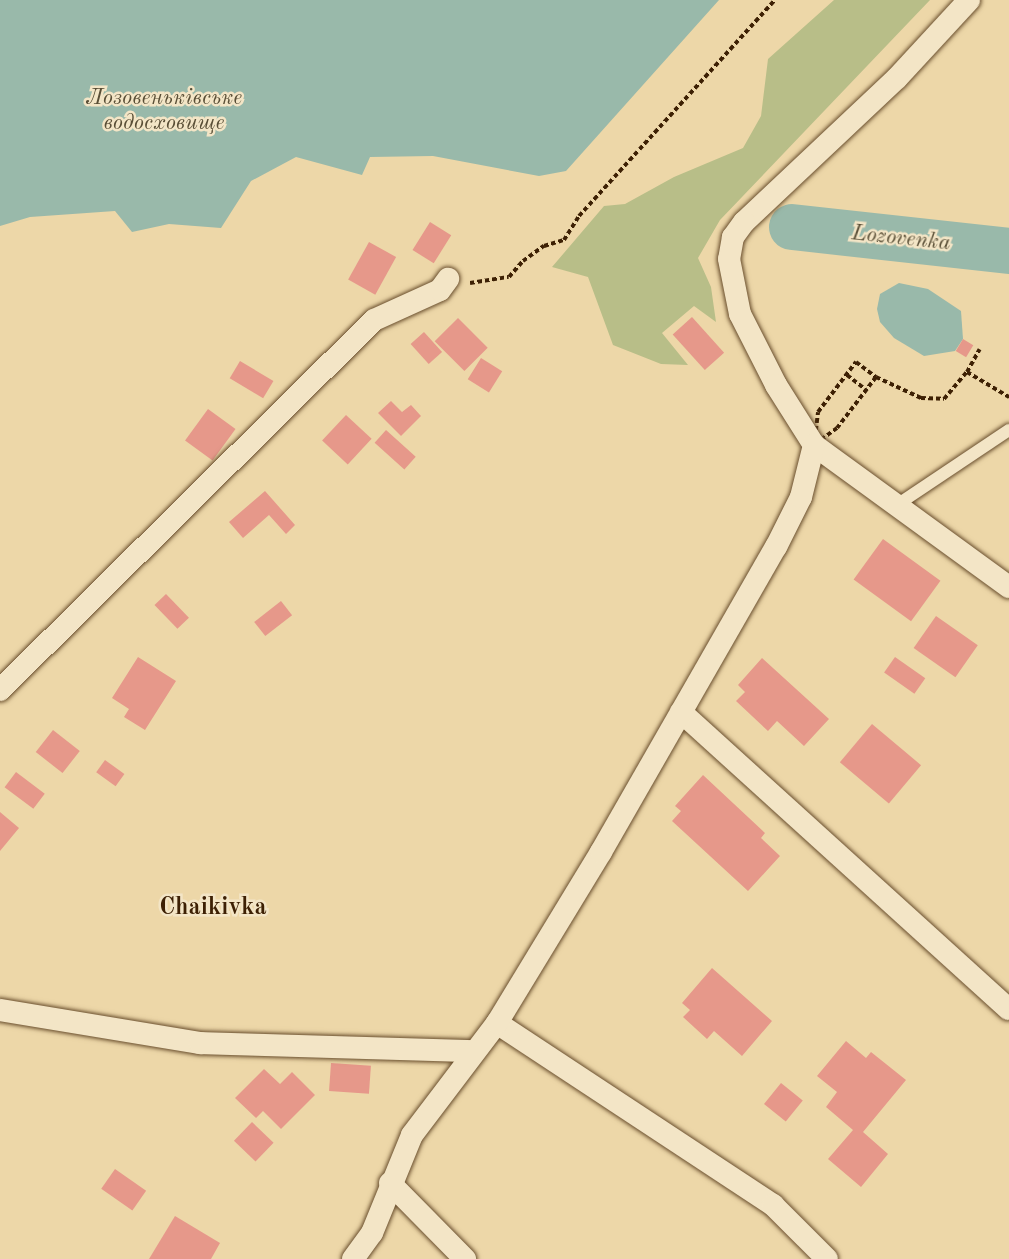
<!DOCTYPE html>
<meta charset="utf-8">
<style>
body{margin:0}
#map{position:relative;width:1009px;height:1259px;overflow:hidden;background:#edd7a8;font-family:"Old Standard TT",serif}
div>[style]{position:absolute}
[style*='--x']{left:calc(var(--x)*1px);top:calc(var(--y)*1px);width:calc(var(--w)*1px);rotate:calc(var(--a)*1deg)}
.green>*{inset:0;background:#b8be88}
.water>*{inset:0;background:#99b9aa}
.river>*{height:46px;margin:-23px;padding:0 23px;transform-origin:23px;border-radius:23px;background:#99b9aa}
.building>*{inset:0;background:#e6988a;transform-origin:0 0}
.path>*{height:4px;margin-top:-2px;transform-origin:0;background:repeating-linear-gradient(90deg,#3d2004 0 4.5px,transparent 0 7.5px)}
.roads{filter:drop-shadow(0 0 2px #694e2d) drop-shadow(0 0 2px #694e2d)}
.lane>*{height:12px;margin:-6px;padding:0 6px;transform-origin:6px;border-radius:6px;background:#f3e5c6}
.street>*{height:22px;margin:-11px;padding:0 11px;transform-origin:11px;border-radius:11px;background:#f3e5c6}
span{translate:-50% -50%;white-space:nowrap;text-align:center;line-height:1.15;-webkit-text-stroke:5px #f3e5c6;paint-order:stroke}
.water-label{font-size:22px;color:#594e36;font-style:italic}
.quarter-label{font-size:24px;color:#3d2004;font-weight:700}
</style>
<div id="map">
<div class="green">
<i style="clip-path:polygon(834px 0,930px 0,720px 220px,698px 258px,711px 287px,716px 322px,694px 306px,662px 333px,688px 365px,661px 364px,613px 345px,588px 277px,552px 267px,604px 206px,625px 204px,674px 177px,743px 148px,761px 116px,768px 59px)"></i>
</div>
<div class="water">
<i style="clip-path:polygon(0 0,719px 0,566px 171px,539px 176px,433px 156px,370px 157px,362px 175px,296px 157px,251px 181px,221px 228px,169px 224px,132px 232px,115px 211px,30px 217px,0 226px)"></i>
<i style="clip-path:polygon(899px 283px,928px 289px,961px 311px,963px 339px,955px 351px,924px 356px,894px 338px,880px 322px,877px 309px,880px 294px)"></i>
</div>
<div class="river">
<i style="--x:792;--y:227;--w:218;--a:6.3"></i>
</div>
<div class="building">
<i style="left:430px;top:222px;width:25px;height:33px;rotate:32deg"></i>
<i style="left:369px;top:242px;width:31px;height:43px;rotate:29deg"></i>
<i style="left:692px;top:317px;width:48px;height:26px;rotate:48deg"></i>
<i style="left:458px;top:318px;width:42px;height:33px;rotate:45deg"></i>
<i style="left:424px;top:332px;width:27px;height:18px;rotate:48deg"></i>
<i style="left:963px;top:339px;width:12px;height:14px;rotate:31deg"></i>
<i style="left:481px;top:358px;width:25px;height:25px;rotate:32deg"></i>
<i style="left:240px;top:361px;width:39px;height:20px;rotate:31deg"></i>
<i style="clip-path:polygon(391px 401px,402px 412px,411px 405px,421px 416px,401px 436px,378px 413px)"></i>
<i style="left:208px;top:409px;width:34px;height:39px;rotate:36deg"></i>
<i style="left:346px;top:415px;width:35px;height:35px;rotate:43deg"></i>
<i style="left:386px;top:430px;width:40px;height:17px;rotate:42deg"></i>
<i style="clip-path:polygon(265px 491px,295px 525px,286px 534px,269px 515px,243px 538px,229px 522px)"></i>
<i style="left:883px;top:539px;width:71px;height:50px;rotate:36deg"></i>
<i style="left:166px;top:594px;width:33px;height:16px;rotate:46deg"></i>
<i style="left:281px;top:601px;width:18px;height:34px;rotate:52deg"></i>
<i style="left:936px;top:616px;width:51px;height:39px;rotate:35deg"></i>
<i style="clip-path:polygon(138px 657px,176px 681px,145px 730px,124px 717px,129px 709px,112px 698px)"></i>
<i style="left:895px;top:657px;width:37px;height:19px;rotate:35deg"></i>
<i style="clip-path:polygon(762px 658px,829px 719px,804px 746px,777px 721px,768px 731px,736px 701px,745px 692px,738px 685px)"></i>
<i style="left:872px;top:724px;width:64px;height:50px;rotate:40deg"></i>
<i style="left:53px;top:730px;width:34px;height:28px;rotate:38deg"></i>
<i style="left:105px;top:760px;width:24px;height:15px;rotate:36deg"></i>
<i style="left:16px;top:772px;width:36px;height:19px;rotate:37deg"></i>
<i style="clip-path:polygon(703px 775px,765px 833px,761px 838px,780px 856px,748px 891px,672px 821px,681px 811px,675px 806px)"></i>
<i style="clip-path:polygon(0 812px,19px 828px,0 851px)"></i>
<i style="clip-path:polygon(712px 968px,772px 1021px,742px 1056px,714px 1031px,707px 1039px,683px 1017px,690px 1010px,682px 1003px)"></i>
<i style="clip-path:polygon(846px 1041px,866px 1058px,871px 1052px,906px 1080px,863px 1132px,888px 1154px,861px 1187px,828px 1159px,853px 1130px,826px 1107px,837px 1092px,817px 1076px)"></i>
<i style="left:331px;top:1063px;width:40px;height:28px;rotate:4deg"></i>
<i style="clip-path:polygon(264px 1069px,280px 1084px,292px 1072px,315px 1095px,281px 1129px,263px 1111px,256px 1118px,235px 1098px)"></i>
<i style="left:781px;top:1083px;width:28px;height:27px;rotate:39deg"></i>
<i style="left:252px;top:1122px;width:30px;height:26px;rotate:44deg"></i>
<i style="left:115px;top:1169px;width:38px;height:24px;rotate:35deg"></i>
<i style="clip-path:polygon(175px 1216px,220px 1243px,211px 1259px,149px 1259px)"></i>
</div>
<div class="path">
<i style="--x:470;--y:283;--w:39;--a:-9"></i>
<i style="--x:509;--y:277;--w:21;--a:-49"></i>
<i style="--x:523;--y:261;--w:26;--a:-36"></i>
<i style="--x:544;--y:246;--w:21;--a:-17"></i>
<i style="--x:564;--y:240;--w:28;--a:-58"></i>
<i style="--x:579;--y:216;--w:292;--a:-47.8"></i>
<i style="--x:856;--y:362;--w:25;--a:37"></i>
<i style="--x:876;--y:377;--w:64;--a:127.4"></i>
<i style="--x:837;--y:428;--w:29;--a:144"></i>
<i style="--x:814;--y:445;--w:33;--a:-83"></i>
<i style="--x:818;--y:412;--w:63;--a:-52.8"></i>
<i style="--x:967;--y:372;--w:49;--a:30.8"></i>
<i style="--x:847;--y:375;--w:24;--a:38"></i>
<i style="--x:876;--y:377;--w:50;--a:25"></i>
<i style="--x:921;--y:398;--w:23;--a:2"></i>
<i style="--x:944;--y:399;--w:35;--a:-50"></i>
<i style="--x:967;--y:372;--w:26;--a:-61"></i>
</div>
<div class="roads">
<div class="lane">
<i style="--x:897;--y:505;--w:135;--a:-33.8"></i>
</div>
<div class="street">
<i style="--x:969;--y:0;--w:106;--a:132.7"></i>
<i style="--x:897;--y:78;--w:210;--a:136.7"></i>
<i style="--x:744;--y:222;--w:19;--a:126"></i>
<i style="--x:733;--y:237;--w:22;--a:100"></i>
<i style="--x:729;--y:259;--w:56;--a:78.7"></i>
<i style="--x:740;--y:314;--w:80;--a:63.1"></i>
<i style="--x:776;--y:385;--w:71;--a:57.7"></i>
<i style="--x:814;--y:445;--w:241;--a:36.1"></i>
<i style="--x:0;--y:690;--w:526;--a:-44.69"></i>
<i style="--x:374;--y:320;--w:72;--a:-24.4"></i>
<i style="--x:440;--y:290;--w:14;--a:-54"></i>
<i style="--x:681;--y:712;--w:442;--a:42.2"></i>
<i style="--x:0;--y:1010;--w:203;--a:9.4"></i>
<i style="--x:200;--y:1043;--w:273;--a:1.7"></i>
<i style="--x:497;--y:1023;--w:331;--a:33.4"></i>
<i style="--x:773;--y:1205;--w:76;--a:45"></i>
<i style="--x:390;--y:1183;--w:107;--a:45.4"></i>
<i style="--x:353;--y:1259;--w:32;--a:-54"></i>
<i style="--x:372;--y:1233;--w:106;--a:-67.8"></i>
<i style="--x:412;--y:1135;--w:141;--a:-52.8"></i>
<i style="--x:497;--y:1023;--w:200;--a:-58.7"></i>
<i style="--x:601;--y:852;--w:352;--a:-60.2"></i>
<i style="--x:776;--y:547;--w:56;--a:-63.4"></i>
<i style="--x:801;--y:497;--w:54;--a:-76"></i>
</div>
</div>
<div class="water-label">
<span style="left:164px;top:111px">Лозовеньківське<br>водосховище</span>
<span style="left:901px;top:239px;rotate:6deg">Lozovenka</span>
</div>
<div class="quarter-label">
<span style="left:213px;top:909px">Chaikivka</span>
</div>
</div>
